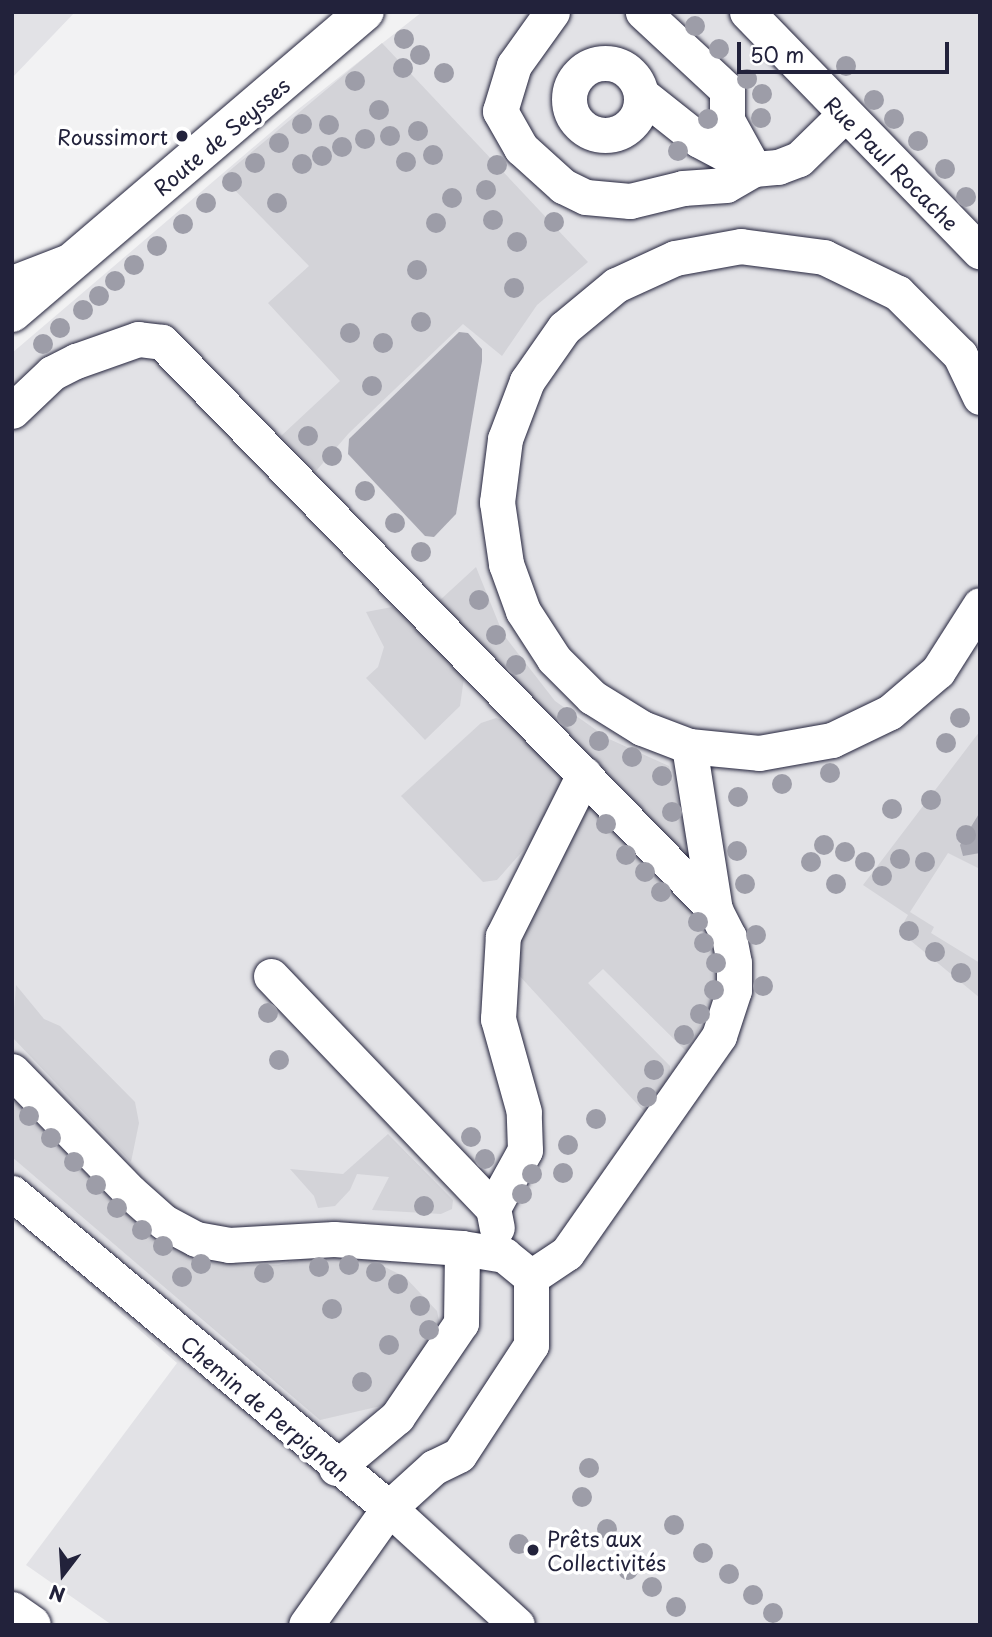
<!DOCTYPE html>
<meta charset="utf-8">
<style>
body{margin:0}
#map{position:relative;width:992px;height:1637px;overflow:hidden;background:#f2f2f3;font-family:"Playpen Sans",sans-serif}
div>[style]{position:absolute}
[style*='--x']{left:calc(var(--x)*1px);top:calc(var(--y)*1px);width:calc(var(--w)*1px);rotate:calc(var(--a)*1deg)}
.built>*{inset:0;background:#e2e2e6}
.green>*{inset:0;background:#d3d3d8}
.water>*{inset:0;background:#a8a8b2}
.roads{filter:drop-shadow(0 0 2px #22223b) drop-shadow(0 0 2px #22223b)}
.minor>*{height:35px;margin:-17.5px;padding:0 17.5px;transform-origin:17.5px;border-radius:17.5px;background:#fff}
.minor>.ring{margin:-17.5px;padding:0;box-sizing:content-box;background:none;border:35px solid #fff;border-radius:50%}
.major>*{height:38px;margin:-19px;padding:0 19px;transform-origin:19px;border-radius:19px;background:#fff}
.trees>*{width:20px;height:20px;margin:-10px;border-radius:50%;background:#9d9da8}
.dots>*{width:19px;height:19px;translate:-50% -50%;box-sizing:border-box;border:4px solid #fff;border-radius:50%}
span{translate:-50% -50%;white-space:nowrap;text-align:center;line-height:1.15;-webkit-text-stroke:7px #fff;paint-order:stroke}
.poi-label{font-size:21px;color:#22223b}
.right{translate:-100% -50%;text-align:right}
.left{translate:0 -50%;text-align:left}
.street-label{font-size:21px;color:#22223b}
.frame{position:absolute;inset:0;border:14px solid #22223b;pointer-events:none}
.north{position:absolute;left:28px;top:1539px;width:70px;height:70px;-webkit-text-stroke:5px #fff;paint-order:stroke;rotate:197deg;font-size:19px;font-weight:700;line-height:28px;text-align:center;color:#22223b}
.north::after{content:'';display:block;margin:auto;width:24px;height:32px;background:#22223b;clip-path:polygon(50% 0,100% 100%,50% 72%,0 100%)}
.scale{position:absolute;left:737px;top:42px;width:212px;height:32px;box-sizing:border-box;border:4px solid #22223b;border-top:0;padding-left:9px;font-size:21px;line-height:24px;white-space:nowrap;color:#22223b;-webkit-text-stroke:5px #fff;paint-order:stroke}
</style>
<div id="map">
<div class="built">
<i style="clip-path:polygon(12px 12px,75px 12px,12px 78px)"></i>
<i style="clip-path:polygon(422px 12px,980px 12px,980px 1625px,112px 1625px,26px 1565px,177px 1363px,12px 1217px,12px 353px,296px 111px)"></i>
</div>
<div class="green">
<i style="clip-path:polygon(382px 43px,588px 262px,537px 305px,502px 356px,463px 324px,349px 433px,316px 471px,281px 436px,340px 381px,268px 303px,309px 266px,222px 177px)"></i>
<i style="clip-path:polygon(476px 567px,503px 634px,555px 701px,609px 739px,669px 766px,688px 841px,685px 851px,672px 848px,439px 601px)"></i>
<i style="clip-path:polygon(392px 607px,409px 616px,464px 678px,460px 706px,425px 740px,366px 678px,378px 667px,384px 647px,366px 612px)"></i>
<i style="clip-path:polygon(496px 718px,513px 723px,566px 775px,552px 818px,497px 880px,483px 882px,401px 796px,481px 723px)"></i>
<i style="clip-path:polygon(980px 731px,980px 869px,948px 853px,910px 912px,934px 927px,931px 933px,980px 963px,980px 998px,899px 931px,908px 915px,863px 885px)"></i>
<i style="clip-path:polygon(592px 800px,696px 915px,717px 959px,715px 997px,687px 1052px,603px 969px,588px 983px,670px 1066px,669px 1087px,649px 1117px,516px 972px,513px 936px,532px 918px)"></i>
<i style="clip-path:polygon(16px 985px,44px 1019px,60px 1026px,135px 1102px,139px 1123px,131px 1162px,12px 1037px)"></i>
<i style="clip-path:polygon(12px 1092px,195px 1253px,241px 1265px,278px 1265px,319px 1255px,371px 1260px,405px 1277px,437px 1311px,442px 1336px,398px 1402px,320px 1420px,12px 1157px)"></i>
<i style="clip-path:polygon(388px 1134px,453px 1200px,452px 1209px,441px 1214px,372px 1210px,389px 1177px,357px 1174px,350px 1190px,335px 1206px,318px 1208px,314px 1196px,290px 1169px,343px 1174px)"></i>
</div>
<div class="water">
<i style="clip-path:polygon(459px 332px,468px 333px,482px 349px,482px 361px,456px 514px,434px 537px,425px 536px,348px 454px,349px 439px)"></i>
<i style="clip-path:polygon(980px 812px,980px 853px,963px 856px,960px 845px)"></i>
</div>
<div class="roads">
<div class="minor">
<i style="--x:552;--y:12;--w:65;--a:125.6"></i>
<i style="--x:514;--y:65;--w:48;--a:106.9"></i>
<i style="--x:500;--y:111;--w:43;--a:60.4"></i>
<i style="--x:521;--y:148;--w:57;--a:42.1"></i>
<i style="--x:563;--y:186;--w:25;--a:26"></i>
<i style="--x:586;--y:197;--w:44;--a:5.2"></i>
<i style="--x:630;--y:201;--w:55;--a:-13.8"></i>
<i style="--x:683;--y:188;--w:43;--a:-4"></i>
<i style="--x:726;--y:185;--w:32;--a:-30"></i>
<i style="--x:754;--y:169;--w:56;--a:-118.9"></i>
<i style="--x:727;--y:120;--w:30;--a:-90"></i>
<i style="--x:727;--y:90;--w:115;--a:-137.1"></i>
<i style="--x:747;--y:12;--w:334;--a:45.8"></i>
<i class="ring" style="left:569px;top:63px;width:37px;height:37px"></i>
<i style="--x:641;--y:94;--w:74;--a:38.4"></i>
<i style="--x:699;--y:140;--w:62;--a:27.8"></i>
<i style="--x:754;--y:169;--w:24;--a:-5"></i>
<i style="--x:778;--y:167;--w:22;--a:-21"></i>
<i style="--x:799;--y:159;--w:63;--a:-44.4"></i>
<i style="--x:12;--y:283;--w:61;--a:-21.1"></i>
<i style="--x:980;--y:397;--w:47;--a:-115.5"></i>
<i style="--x:960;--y:355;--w:88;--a:-135"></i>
<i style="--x:898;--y:293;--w:82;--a:-154.1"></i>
<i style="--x:824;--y:257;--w:84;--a:-172.5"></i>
<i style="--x:741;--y:246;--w:67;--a:169.7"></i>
<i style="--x:675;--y:258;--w:65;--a:155.4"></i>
<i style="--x:616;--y:285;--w:67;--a:140.4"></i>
<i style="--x:564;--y:328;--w:65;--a:124.9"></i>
<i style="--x:527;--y:381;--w:62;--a:110.8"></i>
<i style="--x:505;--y:439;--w:64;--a:97.2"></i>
<i style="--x:497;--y:502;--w:63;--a:81.7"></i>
<i style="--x:506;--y:564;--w:50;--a:70.1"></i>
<i style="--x:523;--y:611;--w:57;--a:57.1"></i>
<i style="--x:554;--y:659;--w:54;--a:45"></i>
<i style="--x:592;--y:697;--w:59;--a:31.8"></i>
<i style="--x:642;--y:728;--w:50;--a:21"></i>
<i style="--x:689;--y:746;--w:70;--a:5.7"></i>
<i style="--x:759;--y:753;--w:74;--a:-10.1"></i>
<i style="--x:832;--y:740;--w:64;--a:-25.8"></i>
<i style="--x:890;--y:712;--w:63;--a:-40.5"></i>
<i style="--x:938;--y:671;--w:78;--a:-57.5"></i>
<i style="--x:12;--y:411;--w:55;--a:-43.5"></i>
<i style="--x:52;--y:373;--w:27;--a:-27"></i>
<i style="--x:76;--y:361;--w:66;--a:-19.5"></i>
<i style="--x:138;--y:339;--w:24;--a:7"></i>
<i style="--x:162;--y:342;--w:793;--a:45.77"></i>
<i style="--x:715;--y:910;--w:30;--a:63"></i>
<i style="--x:729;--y:937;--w:26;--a:79"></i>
<i style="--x:734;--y:963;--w:27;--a:90"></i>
<i style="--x:734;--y:990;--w:48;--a:108.1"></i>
<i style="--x:719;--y:1036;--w:265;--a:125"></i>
<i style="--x:567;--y:1253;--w:43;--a:146.3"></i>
<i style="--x:689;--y:746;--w:166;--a:81"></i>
<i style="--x:271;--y:976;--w:321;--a:46.3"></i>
<i style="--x:493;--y:1208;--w:20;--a:79"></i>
<i style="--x:12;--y:1071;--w:169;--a:45.7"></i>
<i style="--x:130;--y:1192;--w:45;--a:41.4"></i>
<i style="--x:164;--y:1222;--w:36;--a:28"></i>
<i style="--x:196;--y:1239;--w:34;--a:10"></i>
<i style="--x:229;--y:1245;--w:105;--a:-3.3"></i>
<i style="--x:334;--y:1239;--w:128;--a:4"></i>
<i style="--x:462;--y:1248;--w:43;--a:9.5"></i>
<i style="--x:504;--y:1255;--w:35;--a:39"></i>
<i style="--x:531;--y:1277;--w:68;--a:90"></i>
<i style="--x:531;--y:1345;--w:131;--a:123.2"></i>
<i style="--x:459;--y:1455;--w:28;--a:154"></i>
<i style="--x:434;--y:1467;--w:61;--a:137.7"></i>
<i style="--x:389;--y:1508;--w:143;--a:125.4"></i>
<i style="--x:12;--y:1193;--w:491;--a:39.9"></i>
<i style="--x:389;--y:1508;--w:173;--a:42.4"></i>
<i style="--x:493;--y:1208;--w:66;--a:-61.1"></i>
<i style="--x:525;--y:1150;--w:38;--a:-92"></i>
<i style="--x:524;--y:1112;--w:97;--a:-105.6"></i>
<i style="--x:498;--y:1019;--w:83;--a:-86.6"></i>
<i style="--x:503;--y:936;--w:181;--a:-63.4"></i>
<i style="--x:336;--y:1468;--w:80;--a:-39.9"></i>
<i style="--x:397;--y:1417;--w:114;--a:-55.8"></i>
<i style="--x:461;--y:1323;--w:75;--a:-89.2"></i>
</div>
<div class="major">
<i style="--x:12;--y:313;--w:464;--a:-40.5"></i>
<i style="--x:12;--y:1611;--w:24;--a:35"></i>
</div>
</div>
<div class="trees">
<i style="left:695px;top:26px"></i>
<i style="left:404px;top:39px"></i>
<i style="left:719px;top:49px"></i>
<i style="left:420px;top:55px"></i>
<i style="left:846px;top:66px"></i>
<i style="left:403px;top:68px"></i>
<i style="left:444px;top:73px"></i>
<i style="left:747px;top:79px"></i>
<i style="left:355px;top:81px"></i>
<i style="left:762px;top:94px"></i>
<i style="left:874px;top:100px"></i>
<i style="left:379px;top:110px"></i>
<i style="left:761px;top:118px"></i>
<i style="left:708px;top:119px"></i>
<i style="left:894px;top:119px"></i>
<i style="left:302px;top:124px"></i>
<i style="left:329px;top:125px"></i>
<i style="left:418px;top:131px"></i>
<i style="left:390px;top:136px"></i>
<i style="left:365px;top:139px"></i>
<i style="left:918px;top:141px"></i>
<i style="left:279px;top:143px"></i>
<i style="left:342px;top:147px"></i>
<i style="left:678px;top:151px"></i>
<i style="left:433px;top:155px"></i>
<i style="left:322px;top:156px"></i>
<i style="left:406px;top:162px"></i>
<i style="left:255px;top:163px"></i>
<i style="left:302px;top:164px"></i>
<i style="left:497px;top:165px"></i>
<i style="left:945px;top:169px"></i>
<i style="left:232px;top:182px"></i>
<i style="left:486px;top:190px"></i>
<i style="left:966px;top:197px"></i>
<i style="left:452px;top:198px"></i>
<i style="left:206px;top:203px"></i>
<i style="left:277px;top:203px"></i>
<i style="left:493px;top:220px"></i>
<i style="left:554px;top:222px"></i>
<i style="left:436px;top:223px"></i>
<i style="left:183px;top:224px"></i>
<i style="left:517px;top:242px"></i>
<i style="left:157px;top:246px"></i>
<i style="left:134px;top:265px"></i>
<i style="left:417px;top:270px"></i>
<i style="left:115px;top:281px"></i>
<i style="left:514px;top:288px"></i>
<i style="left:99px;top:296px"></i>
<i style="left:83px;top:310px"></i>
<i style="left:421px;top:322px"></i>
<i style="left:60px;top:328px"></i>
<i style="left:350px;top:333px"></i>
<i style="left:383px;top:343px"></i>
<i style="left:43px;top:344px"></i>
<i style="left:372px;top:386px"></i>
<i style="left:308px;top:436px"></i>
<i style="left:332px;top:456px"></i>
<i style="left:365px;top:491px"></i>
<i style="left:395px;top:523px"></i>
<i style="left:421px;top:552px"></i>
<i style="left:479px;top:600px"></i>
<i style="left:496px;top:635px"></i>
<i style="left:516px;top:665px"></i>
<i style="left:567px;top:717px"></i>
<i style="left:960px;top:718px"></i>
<i style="left:599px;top:741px"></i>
<i style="left:946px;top:743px"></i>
<i style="left:632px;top:757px"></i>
<i style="left:830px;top:773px"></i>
<i style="left:662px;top:776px"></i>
<i style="left:782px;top:784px"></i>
<i style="left:738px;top:797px"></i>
<i style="left:931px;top:800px"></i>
<i style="left:892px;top:809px"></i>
<i style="left:672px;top:812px"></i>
<i style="left:606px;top:824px"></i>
<i style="left:966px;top:835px"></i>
<i style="left:824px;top:845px"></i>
<i style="left:737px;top:851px"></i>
<i style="left:845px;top:852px"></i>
<i style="left:626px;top:855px"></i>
<i style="left:900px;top:859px"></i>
<i style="left:811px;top:862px"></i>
<i style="left:865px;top:862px"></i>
<i style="left:925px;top:862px"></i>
<i style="left:645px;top:872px"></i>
<i style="left:882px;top:876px"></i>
<i style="left:745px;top:884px"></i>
<i style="left:836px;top:884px"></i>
<i style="left:661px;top:892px"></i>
<i style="left:698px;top:922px"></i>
<i style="left:909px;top:931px"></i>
<i style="left:756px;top:935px"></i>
<i style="left:704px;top:943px"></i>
<i style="left:935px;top:952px"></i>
<i style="left:716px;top:963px"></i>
<i style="left:961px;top:973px"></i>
<i style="left:763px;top:986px"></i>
<i style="left:714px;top:990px"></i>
<i style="left:268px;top:1013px"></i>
<i style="left:700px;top:1014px"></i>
<i style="left:684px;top:1035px"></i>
<i style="left:279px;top:1060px"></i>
<i style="left:654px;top:1070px"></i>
<i style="left:647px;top:1097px"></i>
<i style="left:29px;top:1116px"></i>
<i style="left:596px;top:1119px"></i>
<i style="left:471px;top:1137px"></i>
<i style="left:51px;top:1138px"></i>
<i style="left:568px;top:1145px"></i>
<i style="left:485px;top:1159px"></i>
<i style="left:74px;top:1162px"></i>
<i style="left:563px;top:1173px"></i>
<i style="left:532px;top:1174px"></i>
<i style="left:96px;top:1185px"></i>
<i style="left:522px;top:1194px"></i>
<i style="left:424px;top:1206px"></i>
<i style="left:117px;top:1208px"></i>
<i style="left:142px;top:1230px"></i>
<i style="left:163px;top:1246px"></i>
<i style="left:201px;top:1264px"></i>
<i style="left:349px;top:1265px"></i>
<i style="left:319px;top:1267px"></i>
<i style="left:376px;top:1272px"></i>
<i style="left:264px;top:1273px"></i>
<i style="left:182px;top:1277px"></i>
<i style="left:398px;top:1284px"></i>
<i style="left:420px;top:1306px"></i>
<i style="left:332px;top:1309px"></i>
<i style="left:429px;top:1330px"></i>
<i style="left:389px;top:1345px"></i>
<i style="left:362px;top:1382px"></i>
<i style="left:589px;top:1468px"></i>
<i style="left:582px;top:1497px"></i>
<i style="left:674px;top:1525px"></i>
<i style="left:607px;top:1529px"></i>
<i style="left:519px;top:1544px"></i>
<i style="left:703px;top:1553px"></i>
<i style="left:628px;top:1570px"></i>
<i style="left:729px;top:1574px"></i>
<i style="left:652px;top:1587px"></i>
<i style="left:753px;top:1595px"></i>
<i style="left:676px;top:1607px"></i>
<i style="left:773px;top:1613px"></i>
</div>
<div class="dots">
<i style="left:182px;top:136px;background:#22223b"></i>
<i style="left:533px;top:1550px;background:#22223b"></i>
</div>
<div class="poi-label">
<span class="right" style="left:168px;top:136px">Roussimort</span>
<span class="left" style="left:547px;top:1550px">Prêts aux<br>Collectivités</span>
</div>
<div class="street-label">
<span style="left:221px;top:136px;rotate:-40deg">Route de Seysses</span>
<span style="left:892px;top:163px;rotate:45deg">Rue Paul Rocache</span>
<span style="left:266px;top:1408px;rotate:40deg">Chemin de Perpignan</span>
</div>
<div class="frame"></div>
<div class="north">N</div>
<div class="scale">50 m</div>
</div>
